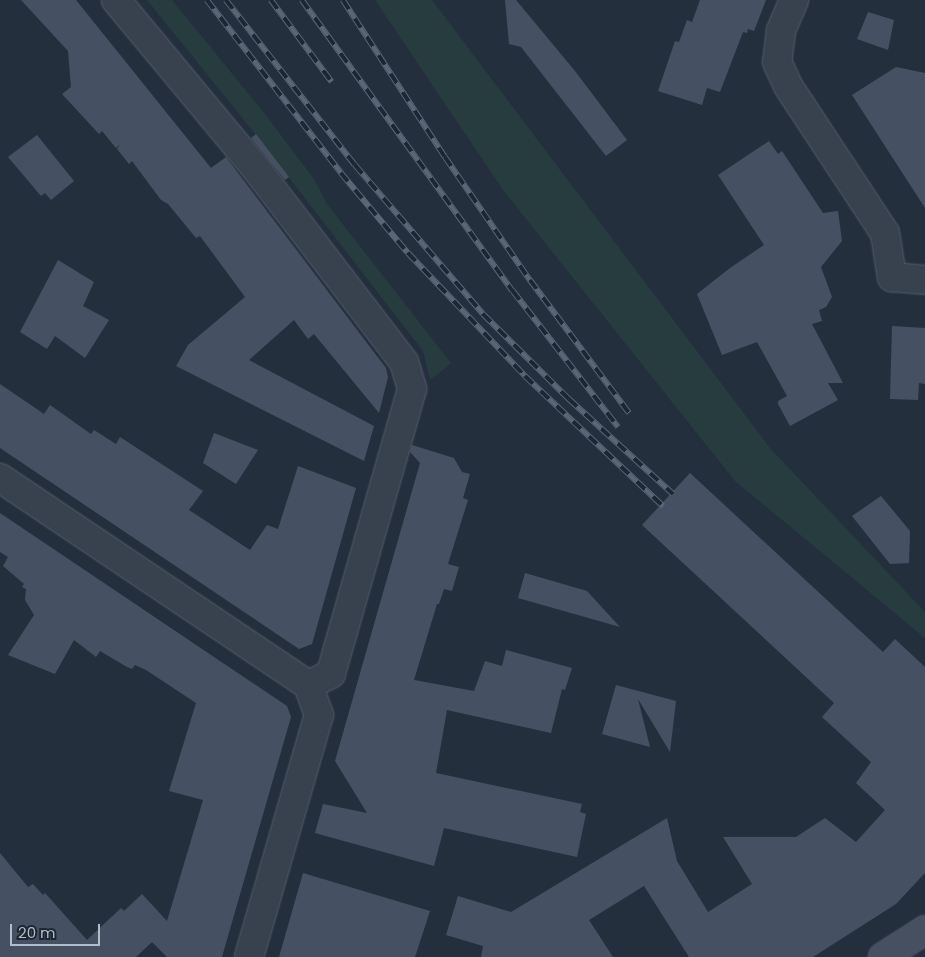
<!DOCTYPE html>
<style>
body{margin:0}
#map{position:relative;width:925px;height:957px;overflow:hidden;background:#242f3e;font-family:Poppins,sans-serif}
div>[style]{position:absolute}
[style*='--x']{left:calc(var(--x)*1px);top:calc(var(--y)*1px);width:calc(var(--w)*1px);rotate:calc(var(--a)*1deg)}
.green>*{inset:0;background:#263c3f}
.building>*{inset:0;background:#455162}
.roads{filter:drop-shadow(0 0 1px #565f6c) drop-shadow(0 0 1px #565f6c)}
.minor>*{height:28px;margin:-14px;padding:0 14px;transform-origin:14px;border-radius:14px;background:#38414e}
.secondary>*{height:28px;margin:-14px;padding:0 14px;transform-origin:14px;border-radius:14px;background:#465061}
.rail>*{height:5.5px;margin-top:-2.75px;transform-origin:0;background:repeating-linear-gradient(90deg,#1d2633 0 11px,#5a6575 0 22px);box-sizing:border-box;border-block:1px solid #5a6575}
span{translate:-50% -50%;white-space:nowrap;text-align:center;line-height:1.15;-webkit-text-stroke:5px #1d2633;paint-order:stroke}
.scale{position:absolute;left:10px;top:924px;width:90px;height:22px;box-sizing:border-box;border:2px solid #b4bcc9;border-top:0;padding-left:6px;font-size:15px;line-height:18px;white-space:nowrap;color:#b4bcc9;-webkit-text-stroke:4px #1d2633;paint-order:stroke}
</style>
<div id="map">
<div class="green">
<i style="clip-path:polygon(147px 0,172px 0,261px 109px,314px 179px,327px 204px,451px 363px,438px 374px,430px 380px,423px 351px,256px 135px)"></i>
<i style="clip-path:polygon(375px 0,432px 0,770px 448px,925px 612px,925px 638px,735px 481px,503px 190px)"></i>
</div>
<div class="building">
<i style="clip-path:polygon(21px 0,76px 0,211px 168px,226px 157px,386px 368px,388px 377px,379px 413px,314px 334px,308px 339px,294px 320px,249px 360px,374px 426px,364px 461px,176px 366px,188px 345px,245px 297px,200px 236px,196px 238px,168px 204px,161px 200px,132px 161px,129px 164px,117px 149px,120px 144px,116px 148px,102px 131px,99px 134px,62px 94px,71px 87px,68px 51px)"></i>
<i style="clip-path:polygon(505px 0,516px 0,575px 71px,627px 140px,606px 156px,521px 47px,509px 44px)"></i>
<i style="clip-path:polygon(700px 0,766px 0,754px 31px,748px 29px,747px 33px,743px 32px,720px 92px,707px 88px,702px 105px,658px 91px,675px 41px,679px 42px,687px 20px,692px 22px)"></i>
<i style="clip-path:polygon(868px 12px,894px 20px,888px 50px,857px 39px)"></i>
<i style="clip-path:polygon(896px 67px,925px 73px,925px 208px,852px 95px)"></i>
<i style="clip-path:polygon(256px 134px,289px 177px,285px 180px,251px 138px)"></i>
<i style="clip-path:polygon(37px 135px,74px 181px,51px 200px,45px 193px,41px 196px,8px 157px)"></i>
<i style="clip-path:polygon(769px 141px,778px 154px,782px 151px,823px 213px,838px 211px,842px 241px,821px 267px,832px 297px,826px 307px,819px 310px,822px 321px,812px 324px,843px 383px,828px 383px,838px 400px,790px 426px,778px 404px,778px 401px,787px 396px,757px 342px,722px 355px,697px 294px,730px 268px,764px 245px,718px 175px)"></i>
<i style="clip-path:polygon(58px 260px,94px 282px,83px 306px,109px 320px,85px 358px,55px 336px,47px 349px,20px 332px)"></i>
<i style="clip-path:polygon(892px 326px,925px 328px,925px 384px,919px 383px,918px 400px,890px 399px)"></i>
<i style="clip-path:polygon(0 384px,44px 414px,50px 405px,91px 434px,94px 430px,116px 444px,120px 437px,203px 491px,189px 510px,250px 550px,267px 525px,278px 529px,298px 466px,356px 488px,312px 644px,299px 649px,0 448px)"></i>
<i style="clip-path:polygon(214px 433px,258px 450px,236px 484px,203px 463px)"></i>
<i style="clip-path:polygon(412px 445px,454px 458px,462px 472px,470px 474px,463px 498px,468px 500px,448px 564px,459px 567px,452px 591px,444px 589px,439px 604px,437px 604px,414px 680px,474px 691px,485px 661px,502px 666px,506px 650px,572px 668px,565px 690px,562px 689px,551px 733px,447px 710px,436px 773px,582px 804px,580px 812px,586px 814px,577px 857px,444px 828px,434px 866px,315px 833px,323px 804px,367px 813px,335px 761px,420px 463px,410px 452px)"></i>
<i style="clip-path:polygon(690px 473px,883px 652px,895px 639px,925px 667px,925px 873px,896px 904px,813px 957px,689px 957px,644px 886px,589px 920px,613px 957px,481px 957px,483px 946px,446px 935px,458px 896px,511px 912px,667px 818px,677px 861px,708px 912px,752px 884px,723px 837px,796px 837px,825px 818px,856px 842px,885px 810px,856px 783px,871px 762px,822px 717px,834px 703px,642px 525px)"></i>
<i style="clip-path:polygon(881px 496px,910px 531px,909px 563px,890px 564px,852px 516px)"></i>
<i style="clip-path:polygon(0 513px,287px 706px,291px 717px,222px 957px,167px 957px,152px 942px,136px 957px,0 957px,0 853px,28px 887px,33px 884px,43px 895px,45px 893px,87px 940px,121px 908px,124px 911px,142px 894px,167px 921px,203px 800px,169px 791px,196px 703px,146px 670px,135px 665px,132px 669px,127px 667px,100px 651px,96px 657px,74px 640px,55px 674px,8px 655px,34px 615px,25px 600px,26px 589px,22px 587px,24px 584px,3px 566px,8px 557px,0 552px)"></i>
<i style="clip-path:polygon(525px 573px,587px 591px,620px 627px,518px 598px)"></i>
<i style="clip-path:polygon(616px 685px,676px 701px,670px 752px,638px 699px,650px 747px,602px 734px)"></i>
<i style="clip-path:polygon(303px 873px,430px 911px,415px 957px,279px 957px)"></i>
</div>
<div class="roads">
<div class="minor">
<i style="--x:116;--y:0;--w:222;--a:50.3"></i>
<i style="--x:258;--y:171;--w:240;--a:52.6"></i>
<i style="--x:404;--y:362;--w:28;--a:73"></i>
<i style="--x:412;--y:389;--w:296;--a:105.9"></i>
<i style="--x:331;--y:674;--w:25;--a:154"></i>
<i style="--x:794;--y:0;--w:34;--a:113"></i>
<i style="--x:781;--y:31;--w:31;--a:97"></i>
<i style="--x:777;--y:62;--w:26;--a:65"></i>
<i style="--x:788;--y:86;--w:176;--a:56.6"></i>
<i style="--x:885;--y:233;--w:45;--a:81"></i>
<i style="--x:892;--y:277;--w:33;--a:5"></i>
<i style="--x:0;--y:478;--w:371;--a:33.9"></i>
<i style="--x:249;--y:957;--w:252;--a:-73.9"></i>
<i style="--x:319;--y:715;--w:32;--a:-110"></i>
</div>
<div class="secondary">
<i style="--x:883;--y:957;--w:50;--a:-32.7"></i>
</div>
</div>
<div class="rail">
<i style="--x:207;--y:0;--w:219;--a:52.2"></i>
<i style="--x:341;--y:173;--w:104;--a:50.1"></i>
<i style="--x:408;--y:253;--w:170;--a:46.4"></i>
<i style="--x:525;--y:376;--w:190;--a:43.3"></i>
<i style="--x:226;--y:0;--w:209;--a:52"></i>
<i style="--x:355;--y:165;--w:196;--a:49.3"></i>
<i style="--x:483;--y:314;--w:121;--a:44.7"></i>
<i style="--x:569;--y:399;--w:141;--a:42.4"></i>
<i style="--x:271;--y:0;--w:102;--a:53.4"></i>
<i style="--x:302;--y:0;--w:359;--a:54.1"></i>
<i style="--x:513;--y:291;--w:172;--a:52.3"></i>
<i style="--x:343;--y:0;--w:187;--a:57"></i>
<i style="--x:445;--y:157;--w:150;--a:55.4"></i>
<i style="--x:530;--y:280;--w:166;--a:53.3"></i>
</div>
<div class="scale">20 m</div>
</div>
